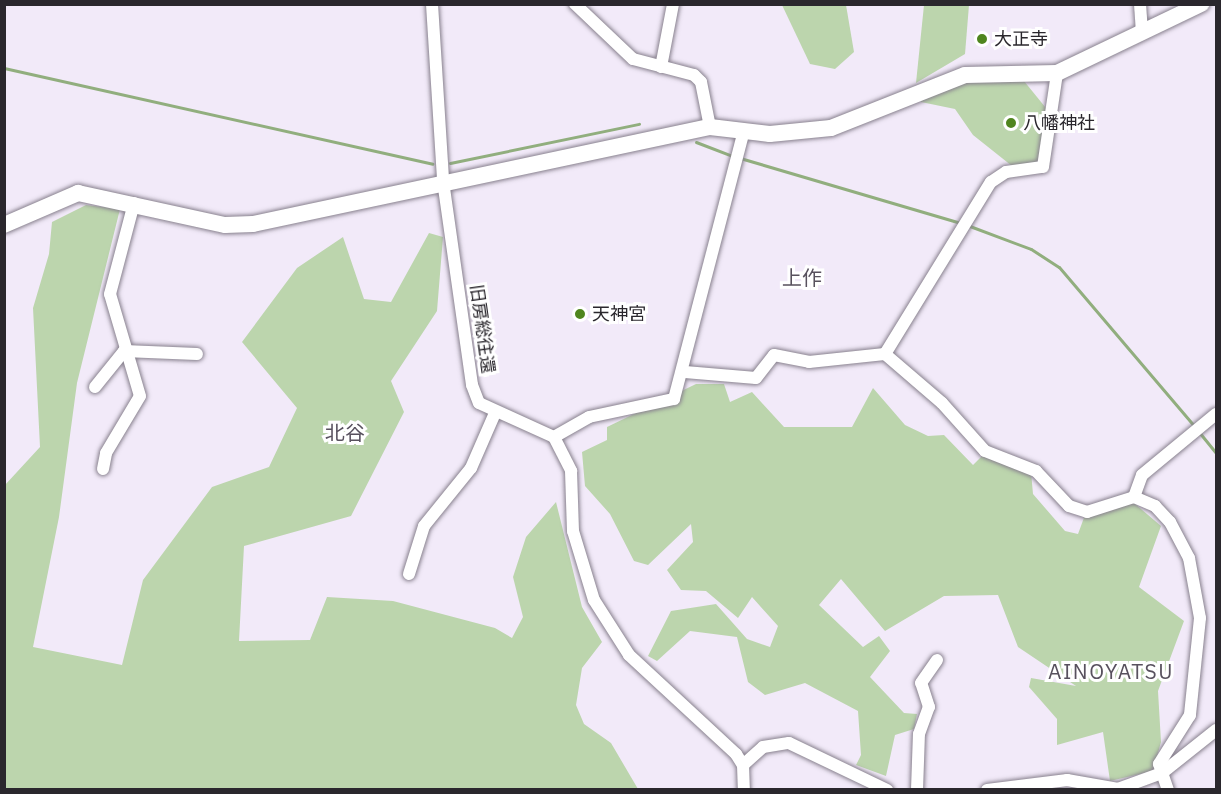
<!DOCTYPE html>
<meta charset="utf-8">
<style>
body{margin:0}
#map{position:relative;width:1221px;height:794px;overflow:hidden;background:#f2eaf9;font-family:"IBM Plex Sans","Noto Sans JP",sans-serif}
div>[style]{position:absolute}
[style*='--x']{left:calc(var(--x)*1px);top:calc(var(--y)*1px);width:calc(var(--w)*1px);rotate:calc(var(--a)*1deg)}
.green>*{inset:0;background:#bcd5ad}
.stream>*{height:3px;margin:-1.5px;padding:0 1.5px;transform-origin:1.5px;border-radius:1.5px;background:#91ae7e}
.roads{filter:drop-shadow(0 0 2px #88818e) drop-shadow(0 0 2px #88818e)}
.street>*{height:12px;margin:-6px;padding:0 6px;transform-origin:6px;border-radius:6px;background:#fff}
.secondary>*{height:16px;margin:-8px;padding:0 8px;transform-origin:8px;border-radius:8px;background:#fff}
.dots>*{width:16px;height:16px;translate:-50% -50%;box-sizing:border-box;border:3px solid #fff;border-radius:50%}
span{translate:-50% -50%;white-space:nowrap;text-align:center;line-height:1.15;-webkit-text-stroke:6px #fff;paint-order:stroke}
.poi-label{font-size:18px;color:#2a272d}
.left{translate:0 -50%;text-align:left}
.street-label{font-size:18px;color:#2a272d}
.neighbourhood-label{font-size:20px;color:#58515e}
.quarter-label{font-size:21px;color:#58515e;letter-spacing:1.5px}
.frame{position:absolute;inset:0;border:6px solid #2a272d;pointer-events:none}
</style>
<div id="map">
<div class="green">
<i style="clip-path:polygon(782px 5px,846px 5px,854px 52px,835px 69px,810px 64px)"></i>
<i style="clip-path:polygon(924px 5px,969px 5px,965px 54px,916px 83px)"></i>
<i style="clip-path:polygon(970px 81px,1024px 81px,1050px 113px,1040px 161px,1017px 170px,973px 135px,955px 109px,921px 102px,920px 98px)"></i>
<i style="clip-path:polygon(86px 205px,120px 209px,77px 383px,59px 517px,33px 647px,122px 665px,143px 580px,212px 487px,269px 467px,297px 408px,242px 342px,297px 268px,343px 237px,364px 299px,391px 302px,429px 233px,443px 237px,437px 311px,391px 381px,404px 412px,351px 516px,244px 546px,239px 641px,310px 640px,327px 597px,393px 601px,495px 628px,512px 638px,523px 617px,513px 577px,526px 537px,556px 502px,582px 607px,602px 642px,582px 668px,576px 705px,584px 724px,611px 743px,638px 789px,5px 790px,5px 485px,40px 447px,33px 308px,49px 254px,52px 222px)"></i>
<i style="clip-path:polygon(696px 384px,724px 384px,730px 402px,752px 392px,784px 427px,852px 427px,873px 388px,905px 425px,928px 436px,944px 435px,973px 465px,984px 454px,1031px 472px,1033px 494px,1065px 531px,1078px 534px,1085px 515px,1134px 503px,1161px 526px,1139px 587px,1184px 621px,1158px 691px,1161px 742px,1153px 771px,1110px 781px,1103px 732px,1057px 745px,1057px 719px,1029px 687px,1031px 678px,1076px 686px,1018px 647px,998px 595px,944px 596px,885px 631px,841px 579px,819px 605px,863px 647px,879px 636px,890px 651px,870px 677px,904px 713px,917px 714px,914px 729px,895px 735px,886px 776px,856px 765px,861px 755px,858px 711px,805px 683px,765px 695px,748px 682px,737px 637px,690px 631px,657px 661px,648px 656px,671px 611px,716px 604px,747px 639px,770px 647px,778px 626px,752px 597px,738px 618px,706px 591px,681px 590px,667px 570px,693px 542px,691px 524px,648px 565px,634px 561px,610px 514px,585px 486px,582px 452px,607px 440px,607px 427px)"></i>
</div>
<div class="stream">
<i style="--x:4;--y:68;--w:439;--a:12.6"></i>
<i style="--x:696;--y:142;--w:40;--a:21"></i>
<i style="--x:740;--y:158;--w:230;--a:16.4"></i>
<i style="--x:450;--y:163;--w:193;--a:-11.7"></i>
<i style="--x:967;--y:225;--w:68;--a:20.6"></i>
<i style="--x:1031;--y:249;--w:33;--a:33"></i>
<i style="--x:1059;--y:267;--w:210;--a:49.6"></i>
<i style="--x:1199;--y:432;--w:27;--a:51"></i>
</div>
<div class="roads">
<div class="street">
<i style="--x:432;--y:4;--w:177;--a:86.4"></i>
<i style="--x:443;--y:181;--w:206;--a:81.9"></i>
<i style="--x:472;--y:385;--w:19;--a:69"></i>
<i style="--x:479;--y:403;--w:82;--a:24.4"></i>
<i style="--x:554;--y:437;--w:38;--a:63"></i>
<i style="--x:571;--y:471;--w:60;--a:88.1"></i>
<i style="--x:573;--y:531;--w:72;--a:73.1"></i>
<i style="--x:594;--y:600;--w:65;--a:57.5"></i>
<i style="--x:629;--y:655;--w:146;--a:42.8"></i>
<i style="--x:736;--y:754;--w:13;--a:58"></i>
<i style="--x:743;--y:765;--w:25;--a:88"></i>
<i style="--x:575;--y:4;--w:80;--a:43.5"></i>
<i style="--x:633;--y:59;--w:63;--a:14.7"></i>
<i style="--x:694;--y:75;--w:10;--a:45"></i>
<i style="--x:701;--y:82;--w:46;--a:78.7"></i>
<i style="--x:1140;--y:4;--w:26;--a:86"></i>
<i style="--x:661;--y:67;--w:64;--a:-79.2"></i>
<i style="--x:885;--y:354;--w:202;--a:-58.4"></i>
<i style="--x:991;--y:182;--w:18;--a:-34"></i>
<i style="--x:1006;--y:172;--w:37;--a:-8"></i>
<i style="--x:1043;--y:167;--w:95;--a:-81.5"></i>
<i style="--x:685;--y:372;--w:71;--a:4.8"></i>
<i style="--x:756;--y:378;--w:29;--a:-52"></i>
<i style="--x:774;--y:355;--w:36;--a:11"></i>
<i style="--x:809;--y:362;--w:76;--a:-6"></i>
<i style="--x:885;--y:354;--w:75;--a:40.7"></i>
<i style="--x:942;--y:403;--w:64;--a:48.1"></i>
<i style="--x:985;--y:451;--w:55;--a:21.4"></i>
<i style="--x:1036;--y:471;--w:48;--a:46.7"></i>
<i style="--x:1069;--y:506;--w:19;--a:18"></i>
<i style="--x:1087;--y:512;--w:49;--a:-17.7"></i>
<i style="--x:1134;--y:497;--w:23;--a:23"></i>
<i style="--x:1155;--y:506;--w:22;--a:47"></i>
<i style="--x:1170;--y:522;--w:41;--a:62.2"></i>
<i style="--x:1189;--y:558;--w:61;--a:79.6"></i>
<i style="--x:1200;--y:618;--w:98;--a:95.9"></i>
<i style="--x:1190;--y:715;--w:58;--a:122.3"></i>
<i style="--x:1159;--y:764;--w:28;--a:71"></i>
<i style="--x:95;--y:387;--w:46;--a:-51.1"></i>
<i style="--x:124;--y:351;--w:73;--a:2.4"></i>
<i style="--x:554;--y:437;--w:40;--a:-29.7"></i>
<i style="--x:589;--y:417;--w:87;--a:-12"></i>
<i style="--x:674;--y:399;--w:278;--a:-75.4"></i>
<i style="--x:103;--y:469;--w:16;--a:-79"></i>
<i style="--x:106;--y:453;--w:66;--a:-59.2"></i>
<i style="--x:140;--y:396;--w:106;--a:-106.4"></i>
<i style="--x:110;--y:294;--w:94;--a:-75.2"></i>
<i style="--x:1134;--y:497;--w:23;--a:-70"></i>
<i style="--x:1142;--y:475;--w:96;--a:-39.5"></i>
<i style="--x:409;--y:574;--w:50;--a:-72.6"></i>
<i style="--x:424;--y:526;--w:75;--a:-51"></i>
<i style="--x:471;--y:468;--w:60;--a:-66.4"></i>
<i style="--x:743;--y:765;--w:27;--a:-42"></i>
<i style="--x:763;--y:747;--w:26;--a:-9"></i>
<i style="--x:789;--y:743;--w:109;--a:25.6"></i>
<i style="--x:917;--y:790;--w:56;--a:-88"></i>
<i style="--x:919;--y:734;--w:29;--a:-70"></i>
<i style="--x:929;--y:707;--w:25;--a:-108"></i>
<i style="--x:921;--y:683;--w:28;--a:-55"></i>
<i style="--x:987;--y:790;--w:81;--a:-7.1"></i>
<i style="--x:1067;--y:780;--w:52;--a:10"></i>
<i style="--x:1118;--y:789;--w:47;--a:-20"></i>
<i style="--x:1162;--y:773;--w:69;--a:-38.5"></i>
</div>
<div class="secondary">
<i style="--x:4;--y:225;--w:81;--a:-23.4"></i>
<i style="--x:78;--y:193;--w:150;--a:12.3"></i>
<i style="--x:225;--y:225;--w:28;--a:-2"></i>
<i style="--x:253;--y:224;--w:467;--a:-12"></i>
<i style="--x:710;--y:127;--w:60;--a:6.7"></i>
<i style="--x:770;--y:134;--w:61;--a:-5.6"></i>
<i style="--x:831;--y:128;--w:144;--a:-21.6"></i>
<i style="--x:965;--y:75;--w:92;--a:-1.2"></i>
<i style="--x:1057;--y:73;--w:160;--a:-25.6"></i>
</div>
</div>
<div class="dots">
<i style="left:982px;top:39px;background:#4f851e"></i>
<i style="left:1011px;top:123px;background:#4f851e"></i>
<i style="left:580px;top:314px;background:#4f851e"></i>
</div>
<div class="poi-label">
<span class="left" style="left:994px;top:39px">大正寺</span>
<span class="left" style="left:1023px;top:123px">八幡神社</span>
<span class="left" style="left:592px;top:314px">天神宮</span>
</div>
<div class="street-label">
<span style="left:482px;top:329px;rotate:82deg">旧房総往還</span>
</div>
<div class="neighbourhood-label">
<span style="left:802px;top:277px">上作</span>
<span style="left:345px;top:432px">北谷</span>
</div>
<div class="quarter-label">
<span style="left:1111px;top:671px">AINOYATSU</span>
</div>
<div class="frame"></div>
</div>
